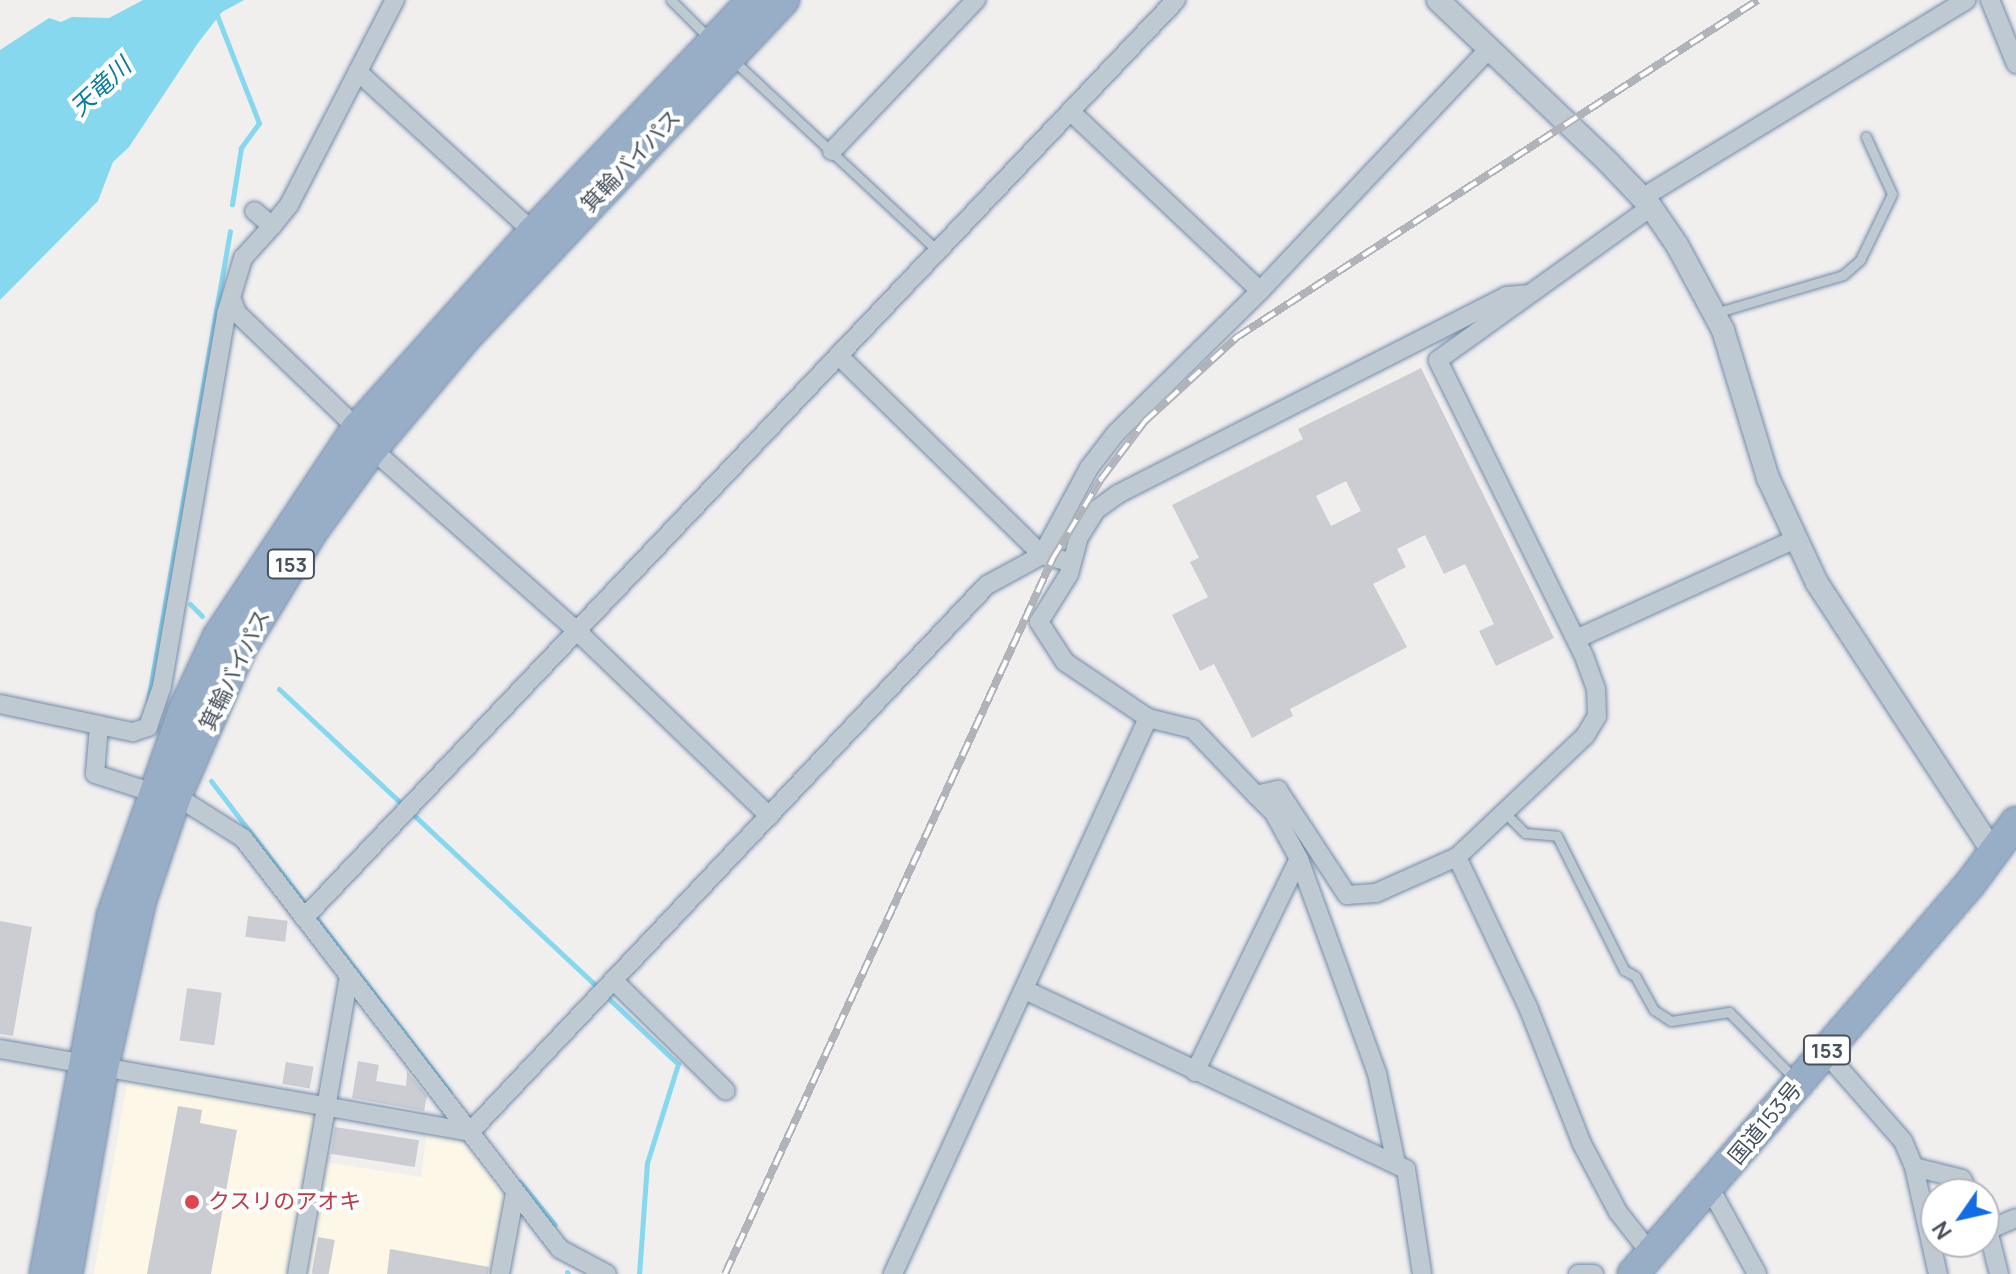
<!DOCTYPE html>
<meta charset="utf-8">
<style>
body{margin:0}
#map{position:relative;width:2016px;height:1274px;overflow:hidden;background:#f1eeee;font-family:Manrope,"Noto Sans JP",sans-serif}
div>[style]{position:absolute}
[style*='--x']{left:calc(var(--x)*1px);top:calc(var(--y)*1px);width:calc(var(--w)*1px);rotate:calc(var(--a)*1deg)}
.commercial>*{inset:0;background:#fdf7e7}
.water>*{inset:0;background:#86d8ef}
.stream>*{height:5px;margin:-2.5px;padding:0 2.5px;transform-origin:2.5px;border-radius:2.5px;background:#86d8ef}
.building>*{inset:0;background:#cbcdd3;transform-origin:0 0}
.roads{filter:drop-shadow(0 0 2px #6f8bab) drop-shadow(0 0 2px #6f8bab)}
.service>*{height:9px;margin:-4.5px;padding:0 4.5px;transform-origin:4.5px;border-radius:4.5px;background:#bec9d1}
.minor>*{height:18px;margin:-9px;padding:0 9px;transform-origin:9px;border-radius:9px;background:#bec9d1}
.tertiary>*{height:22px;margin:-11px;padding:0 11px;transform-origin:11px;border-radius:11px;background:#bec9d1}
.trunk>*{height:30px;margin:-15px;padding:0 15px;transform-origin:15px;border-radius:15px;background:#98aec7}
.rail>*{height:8px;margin-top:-4px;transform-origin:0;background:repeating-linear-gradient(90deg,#fff 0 15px,#b0b3b9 0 30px);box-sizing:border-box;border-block:2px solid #b0b3b9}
.dots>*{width:22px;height:22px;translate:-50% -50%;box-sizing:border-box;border:4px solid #fff;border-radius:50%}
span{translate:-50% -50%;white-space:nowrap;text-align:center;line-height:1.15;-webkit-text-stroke:8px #fff;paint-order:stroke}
.shield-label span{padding:2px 6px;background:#fff;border:2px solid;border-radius:6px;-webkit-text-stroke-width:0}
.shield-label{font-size:20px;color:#46515d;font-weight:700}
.street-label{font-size:22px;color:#46515d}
.health-label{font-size:22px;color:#be3a42}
.left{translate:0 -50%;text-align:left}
.water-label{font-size:24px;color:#077d9f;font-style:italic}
.north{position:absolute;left:1920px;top:1178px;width:80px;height:80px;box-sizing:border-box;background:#fff;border:2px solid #b5b9be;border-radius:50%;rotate:236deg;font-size:22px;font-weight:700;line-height:32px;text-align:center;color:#46515d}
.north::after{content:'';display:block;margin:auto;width:28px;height:36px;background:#126ce8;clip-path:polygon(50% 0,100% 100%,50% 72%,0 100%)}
</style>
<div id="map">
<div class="commercial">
<i style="clip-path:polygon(129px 1072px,327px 1109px,318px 1161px,421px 1177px,427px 1130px,472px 1146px,508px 1193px,494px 1274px,94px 1274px)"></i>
</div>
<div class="water">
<i style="clip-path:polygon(143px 0,244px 0,222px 12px,198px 43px,129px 147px,113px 162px,98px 201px,0 300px,0 50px,49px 18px,61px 22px,72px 17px,109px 18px)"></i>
</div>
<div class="stream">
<i style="--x:211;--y:0;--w:132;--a:68.7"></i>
<i style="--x:259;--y:123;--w:31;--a:126"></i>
<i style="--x:241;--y:148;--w:57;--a:99.1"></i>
<i style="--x:190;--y:604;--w:17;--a:45"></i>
<i style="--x:279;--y:689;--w:437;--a:43.1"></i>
<i style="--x:148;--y:701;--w:477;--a:-80.1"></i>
<i style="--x:211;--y:781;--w:392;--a:52.5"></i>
<i style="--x:605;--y:995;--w:100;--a:43.4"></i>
<i style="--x:678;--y:1064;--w:104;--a:107.4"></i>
<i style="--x:647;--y:1163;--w:111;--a:94.1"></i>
<i style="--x:520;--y:1182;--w:55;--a:50.9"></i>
<i style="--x:567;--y:1272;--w:2;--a:63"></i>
</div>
<div class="building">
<i style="clip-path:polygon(evenodd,1421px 368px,1554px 638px,1496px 666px,1479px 631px,1494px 624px,1465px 564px,1444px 574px,1425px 535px,1397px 549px,1406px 567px,1373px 584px,1407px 647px,1290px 709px,1293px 716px,1252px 738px,1214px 664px,1200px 671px,1172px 615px,1208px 597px,1190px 562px,1199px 558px,1172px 505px,1303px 439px,1298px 429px,1421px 368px,1346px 481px,1361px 511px,1331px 526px,1316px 496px,1346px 481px)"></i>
<i style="left:248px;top:916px;width:40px;height:21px;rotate:7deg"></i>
<i style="clip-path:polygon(0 921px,32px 927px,13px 1036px,0 1034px)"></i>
<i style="left:187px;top:988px;width:35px;height:53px;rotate:8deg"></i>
<i style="clip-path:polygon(358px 1061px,379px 1065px,376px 1081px,406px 1086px,407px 1071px,427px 1096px,424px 1111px,352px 1098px)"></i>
<i style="left:286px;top:1062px;width:28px;height:22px;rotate:10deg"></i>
<i style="clip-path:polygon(178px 1106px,202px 1110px,200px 1123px,237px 1130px,211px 1274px,147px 1274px)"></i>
<i style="left:335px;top:1127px;width:85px;height:27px;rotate:9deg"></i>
<i style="left:318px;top:1237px;width:17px;height:37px;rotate:10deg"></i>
<i style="clip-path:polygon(390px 1249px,489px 1267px,488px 1274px,387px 1274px)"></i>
</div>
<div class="roads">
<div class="service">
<i style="--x:671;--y:0;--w:55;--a:45"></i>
<i style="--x:733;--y:60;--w:280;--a:43"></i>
<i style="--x:1715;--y:313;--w:134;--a:-16.5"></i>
<i style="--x:1843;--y:275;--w:23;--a:-41"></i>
<i style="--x:1860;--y:260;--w:73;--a:-64.1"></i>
<i style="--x:1892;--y:194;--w:63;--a:-114.5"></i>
<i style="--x:1505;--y:813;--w:28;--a:45"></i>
<i style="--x:1525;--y:833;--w:32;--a:5"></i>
<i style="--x:1557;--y:836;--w:150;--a:63.4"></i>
<i style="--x:1624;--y:970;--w:13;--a:29"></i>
<i style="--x:1635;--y:976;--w:39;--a:61"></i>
<i style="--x:1654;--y:1010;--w:20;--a:33"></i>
<i style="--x:1671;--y:1021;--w:59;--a:-8.8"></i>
<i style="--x:1729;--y:1012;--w:93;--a:45.4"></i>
</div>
<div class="minor">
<i style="--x:1990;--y:0;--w:69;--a:67.9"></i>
<i style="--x:358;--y:72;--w:237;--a:42.4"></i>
<i style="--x:1071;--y:112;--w:260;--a:43.4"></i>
<i style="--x:832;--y:151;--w:209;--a:-46.4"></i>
<i style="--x:1642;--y:198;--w:380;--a:-31.4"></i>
<i style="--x:272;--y:226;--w:27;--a:-51"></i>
<i style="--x:289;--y:205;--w:231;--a:-62.7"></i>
<i style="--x:232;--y:300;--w:14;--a:69"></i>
<i style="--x:237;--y:313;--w:166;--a:43.8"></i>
<i style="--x:357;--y:428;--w:26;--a:54"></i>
<i style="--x:372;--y:449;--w:274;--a:41.6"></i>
<i style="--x:577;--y:631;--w:267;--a:43.9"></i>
<i style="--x:838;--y:355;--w:286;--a:44.4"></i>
<i style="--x:1042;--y:555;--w:30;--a:14"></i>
<i style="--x:1576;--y:639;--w:241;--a:-24.5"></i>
<i style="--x:0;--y:704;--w:101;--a:12"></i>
<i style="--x:1148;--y:718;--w:46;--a:13.7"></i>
<i style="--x:1193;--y:729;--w:91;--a:46.3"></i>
<i style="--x:1256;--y:795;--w:23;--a:-13"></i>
<i style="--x:1278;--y:790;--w:126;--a:56.7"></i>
<i style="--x:1347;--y:895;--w:29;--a:-4"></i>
<i style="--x:1376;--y:893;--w:89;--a:-24"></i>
<i style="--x:1457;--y:857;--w:176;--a:-43.4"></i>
<i style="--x:1585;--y:736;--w:23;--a:-59"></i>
<i style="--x:1597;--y:716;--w:27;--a:-92"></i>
<i style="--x:1596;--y:689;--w:35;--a:-110"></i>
<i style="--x:1584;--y:656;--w:330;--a:-116.3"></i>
<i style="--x:1438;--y:360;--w:262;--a:-35.7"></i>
<i style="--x:154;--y:793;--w:62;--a:-162.1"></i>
<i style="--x:95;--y:774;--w:49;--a:-85.3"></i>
<i style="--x:99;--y:725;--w:35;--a:12"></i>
<i style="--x:133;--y:732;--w:16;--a:-18"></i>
<i style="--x:148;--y:727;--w:43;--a:-71.1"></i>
<i style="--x:162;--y:686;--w:377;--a:-80.2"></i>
<i style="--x:226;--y:314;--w:59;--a:-73.1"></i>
<i style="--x:243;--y:258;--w:43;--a:-47.8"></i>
<i style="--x:272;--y:226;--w:23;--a:-140"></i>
<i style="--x:176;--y:796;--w:79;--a:32.1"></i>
<i style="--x:243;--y:838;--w:519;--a:52.36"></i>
<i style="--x:560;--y:1249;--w:53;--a:28"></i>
<i style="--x:1457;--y:857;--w:166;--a:64.7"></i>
<i style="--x:1528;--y:1007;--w:147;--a:68.5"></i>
<i style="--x:1582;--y:1144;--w:77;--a:62.1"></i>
<i style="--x:1618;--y:1212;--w:53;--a:51.8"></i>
<i style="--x:1299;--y:859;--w:228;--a:70"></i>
<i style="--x:1377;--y:1073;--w:92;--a:78.1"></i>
<i style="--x:304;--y:918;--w:1266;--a:-46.47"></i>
<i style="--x:613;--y:980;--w:158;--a:44.5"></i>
<i style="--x:1025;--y:990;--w:421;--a:25.2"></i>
<i style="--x:1406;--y:1169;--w:106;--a:81.3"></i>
<i style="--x:0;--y:1049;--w:477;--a:10"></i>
<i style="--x:470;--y:1132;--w:753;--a:-46.62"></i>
<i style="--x:987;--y:585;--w:63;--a:-28.6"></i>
<i style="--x:1042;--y:555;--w:99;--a:-61.6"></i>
<i style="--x:1089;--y:468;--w:44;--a:-52.4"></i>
<i style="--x:1116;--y:433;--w:202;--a:-44.6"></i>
<i style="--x:1260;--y:291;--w:333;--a:-46.6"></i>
<i style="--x:1825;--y:1052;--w:118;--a:48.8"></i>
<i style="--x:1903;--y:1141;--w:28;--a:67"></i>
<i style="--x:1914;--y:1167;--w:110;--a:77.4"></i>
<i style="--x:1195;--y:1072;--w:237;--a:-64"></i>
<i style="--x:1299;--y:859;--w:52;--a:-118.5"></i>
<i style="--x:1274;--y:813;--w:25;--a:-135"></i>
<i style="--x:1914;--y:1167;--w:49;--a:14"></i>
<i style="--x:1962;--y:1179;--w:17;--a:65"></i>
<i style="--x:1710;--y:1188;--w:98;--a:61.3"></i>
<i style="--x:297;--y:1274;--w:302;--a:-80.1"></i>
<i style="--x:500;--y:1274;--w:82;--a:-79.5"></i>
<i style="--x:893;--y:1274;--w:612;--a:-65.36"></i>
<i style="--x:1148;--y:718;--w:100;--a:-146"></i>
<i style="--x:1065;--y:662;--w:48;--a:-123"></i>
<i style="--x:1039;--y:622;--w:57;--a:-58"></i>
<i style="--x:1069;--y:574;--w:38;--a:-75"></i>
<i style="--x:1079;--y:537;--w:32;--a:-58"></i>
<i style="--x:1096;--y:510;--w:27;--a:-36"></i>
<i style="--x:1118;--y:494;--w:436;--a:-27"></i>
<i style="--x:1506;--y:296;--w:21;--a:-5"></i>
<i style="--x:1578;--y:1274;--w:16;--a:0"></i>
<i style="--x:1999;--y:1274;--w:45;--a:-104"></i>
<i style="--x:1988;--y:1230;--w:30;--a:-23"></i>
</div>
<div class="tertiary">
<i style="--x:1438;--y:0;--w:235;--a:43.6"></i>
<i style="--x:1608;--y:162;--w:62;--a:46.3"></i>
<i style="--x:1651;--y:207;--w:46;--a:55.6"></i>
<i style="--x:1677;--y:245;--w:97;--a:61.6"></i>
<i style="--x:1723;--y:330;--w:155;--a:73.1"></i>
<i style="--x:1768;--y:478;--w:116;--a:65"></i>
<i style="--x:1817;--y:583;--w:323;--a:56.8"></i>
</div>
<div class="trunk">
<i style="--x:45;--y:1274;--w:364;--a:-79.4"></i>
<i style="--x:112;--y:916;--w:216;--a:-70.8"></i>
<i style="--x:183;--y:712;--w:83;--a:-65"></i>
<i style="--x:218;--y:637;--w:251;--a:-56.4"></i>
<i style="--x:357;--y:428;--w:263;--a:-48.1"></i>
<i style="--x:533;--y:232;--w:320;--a:-46.5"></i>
<i style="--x:67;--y:1274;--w:209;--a:-80.1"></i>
<i style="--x:103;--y:1068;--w:172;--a:-77.3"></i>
<i style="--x:141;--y:900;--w:110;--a:-71.4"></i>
<i style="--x:176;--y:796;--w:159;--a:-66.3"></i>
<i style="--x:240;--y:650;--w:140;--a:-58.7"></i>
<i style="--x:313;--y:530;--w:100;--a:-53.9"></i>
<i style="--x:372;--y:449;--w:145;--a:-50"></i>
<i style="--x:465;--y:338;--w:465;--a:-46.7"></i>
<i style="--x:1633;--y:1274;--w:515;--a:-49.17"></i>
<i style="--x:1970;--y:884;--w:77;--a:-53.4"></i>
</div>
</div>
<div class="rail">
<i style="--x:725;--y:1274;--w:788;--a:-65.39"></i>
<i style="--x:1053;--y:558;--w:92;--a:-58.7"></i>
<i style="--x:1101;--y:479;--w:73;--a:-52.8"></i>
<i style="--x:1145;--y:421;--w:125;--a:-42.4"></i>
<i style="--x:1237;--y:337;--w:620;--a:-32.9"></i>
</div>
<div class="dots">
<i style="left:192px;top:1202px;background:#e0444e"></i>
</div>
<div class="shield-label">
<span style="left:291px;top:564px">153</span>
<span style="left:1827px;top:1050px">153</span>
</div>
<div class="street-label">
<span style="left:631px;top:161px;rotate:-46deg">箕輪バイパス</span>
<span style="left:235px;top:670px;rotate:-64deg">箕輪バイパス</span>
<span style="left:1765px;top:1123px;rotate:-50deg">国道153号</span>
</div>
<div class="health-label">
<span class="left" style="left:208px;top:1202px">クスリのアオキ</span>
</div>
<div class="water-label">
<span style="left:100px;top:86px;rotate:-43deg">天竜川</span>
</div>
<div class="north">N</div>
</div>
